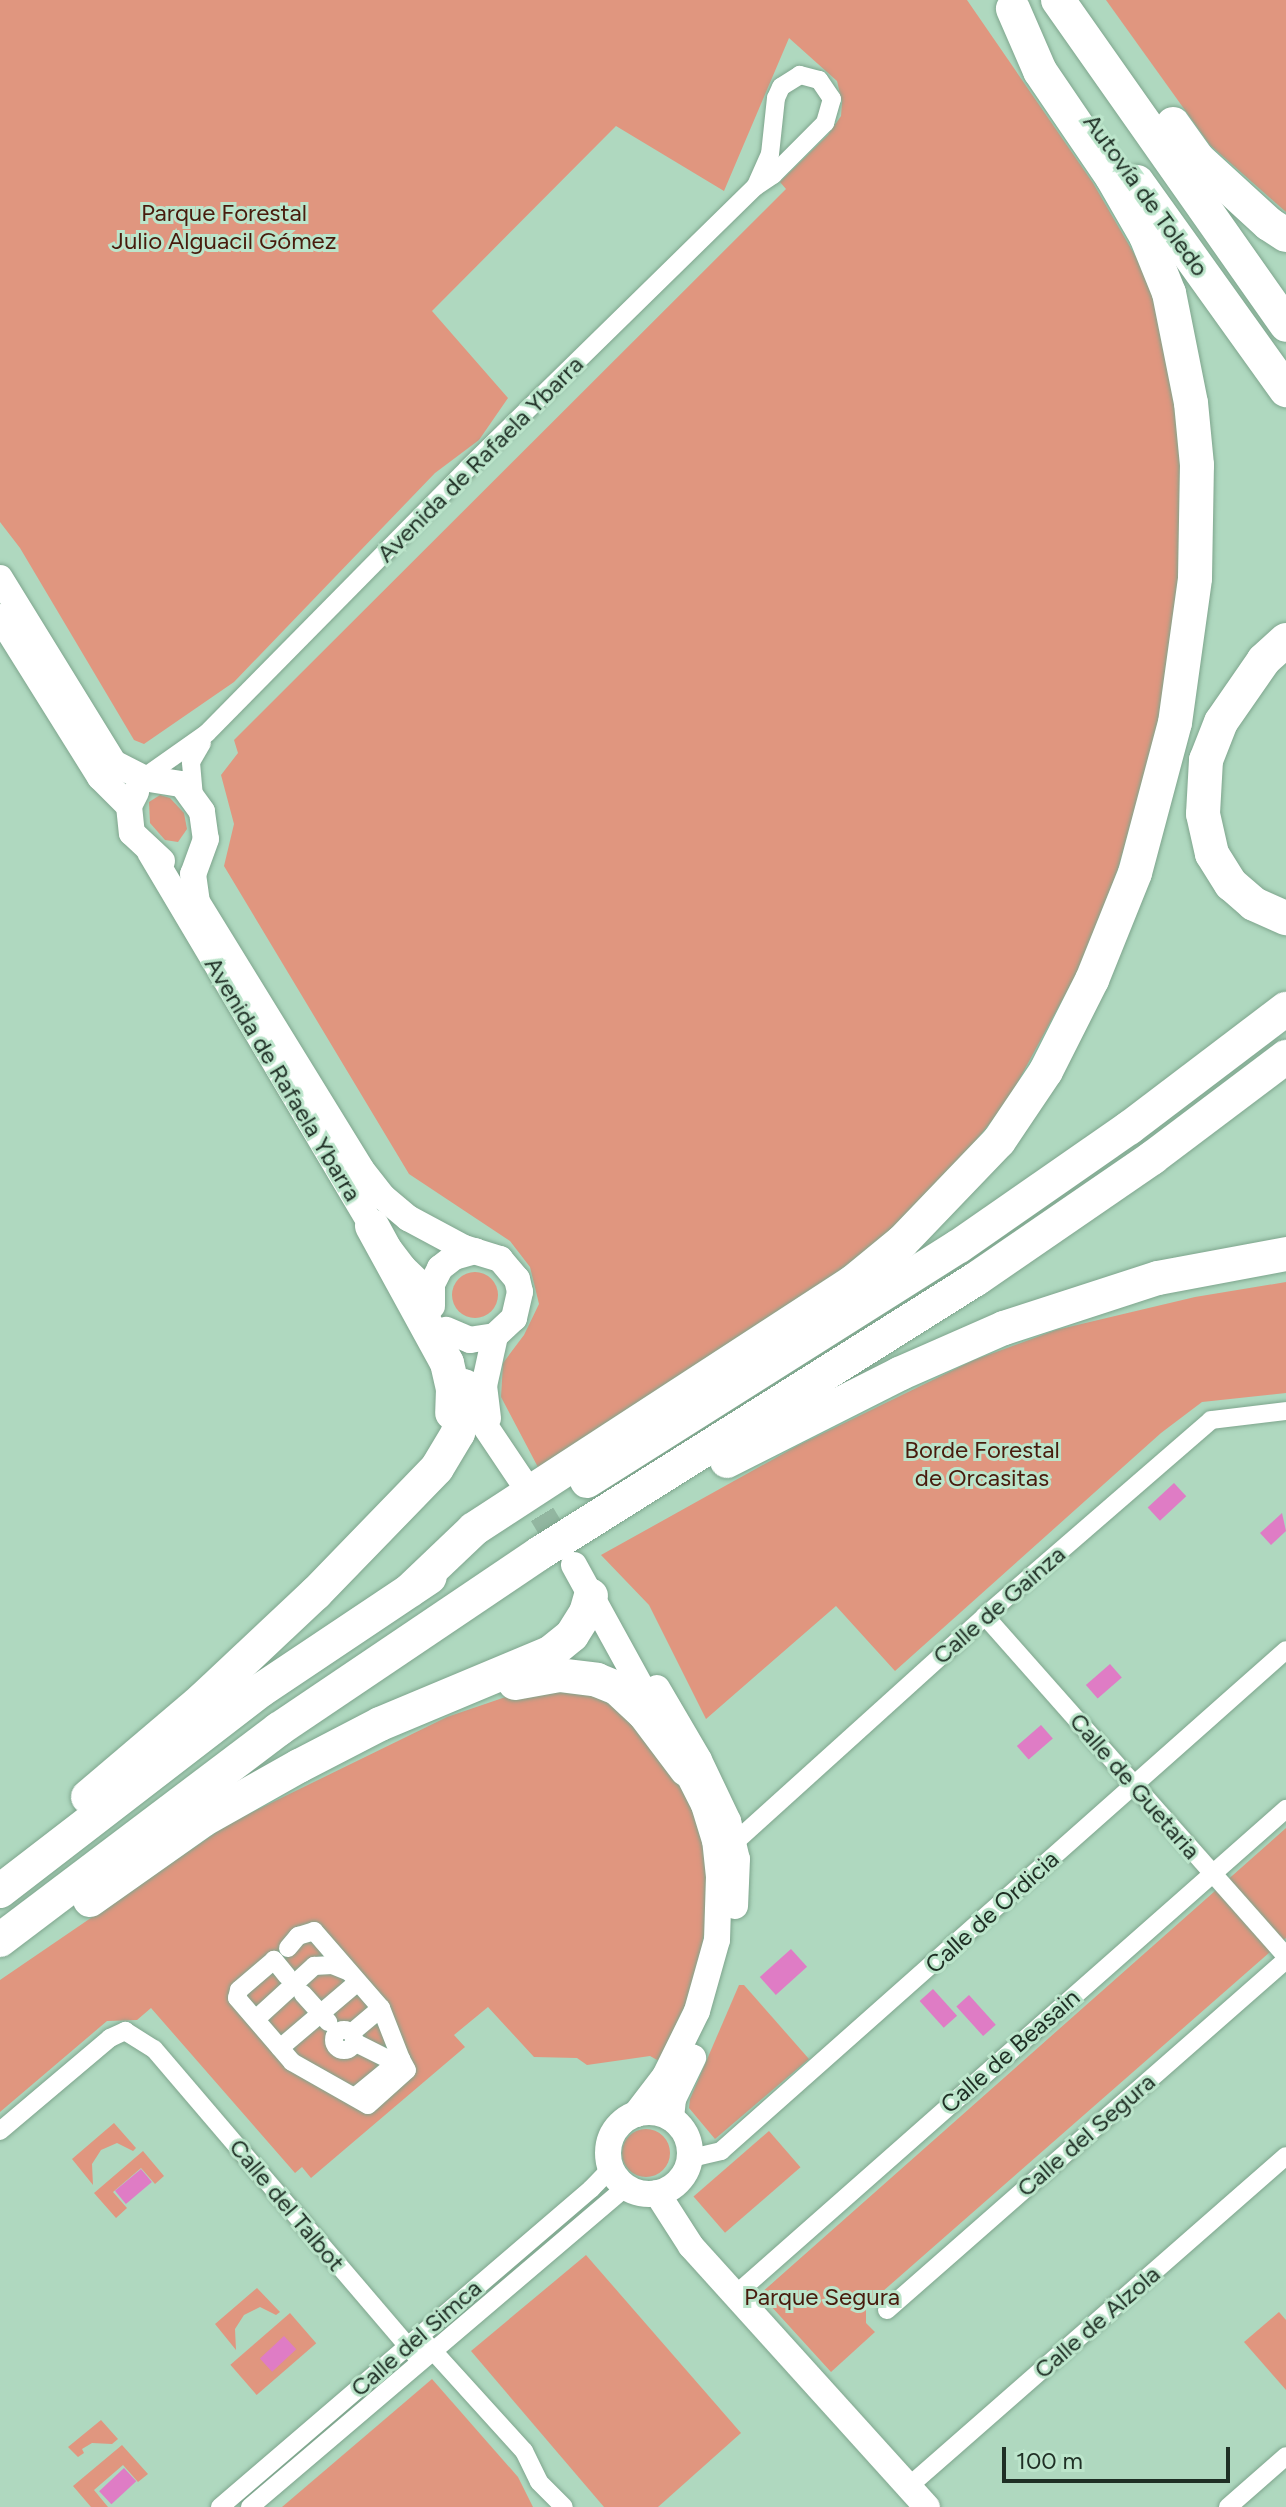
<!DOCTYPE html>
<meta charset="utf-8">
<style>
body{margin:0}
#map{position:relative;width:1286px;height:2507px;overflow:hidden;background:#afd8bf;font-family:Figtree,sans-serif}
div>[style]{position:absolute}
[style*='--x']{left:calc(var(--x)*1px);top:calc(var(--y)*1px);width:calc(var(--w)*1px);rotate:calc(var(--a)*1deg)}
.green>*{inset:0;background:#e0967f;transform-origin:0 0}
.round{border-radius:50%}
.water>*{inset:0;background:#df7cc5;transform-origin:0 0}
.secondary-tunnel>*{height:26px;margin-top:-13px;transform-origin:0;background:repeating-linear-gradient(90deg,#92b6a0 0 26px,transparent 0 39px)}
.roads{filter:drop-shadow(0 0 2px #7ea58d) drop-shadow(0 0 2px #7ea58d)}
.minor>*{height:18px;margin:-9px;padding:0 9px;transform-origin:9px;border-radius:9px;background:#fff}
.minor>.ring{margin:-9px;padding:0;box-sizing:content-box;background:none;border:18px solid #fff;border-radius:50%}
.secondary>*{height:26px;margin:-13px;padding:0 13px;transform-origin:13px;border-radius:13px;background:#fff}
.secondary>.ring{margin:-13px;padding:0;box-sizing:content-box;background:none;border:26px solid #fff;border-radius:50%}
.motorway>*{height:34px;margin:-17px;padding:0 17px;transform-origin:17px;border-radius:17px;background:#fff}
span{translate:-50% -50%;white-space:nowrap;text-align:center;line-height:1.15;-webkit-text-stroke:6px #bce5cb;paint-order:stroke}
.street-label{font-size:24px;color:#1f2f25}
.park-label{font-size:24px;color:#481b0d}
.scale{position:absolute;left:1002px;top:2447px;width:228px;height:36px;box-sizing:border-box;border:4px solid #1f2f25;border-top:0;padding-left:10px;font-size:24px;line-height:28px;white-space:nowrap;color:#1f2f25;-webkit-text-stroke:6px #bce5cb;paint-order:stroke}
</style>
<div id="map">
<div class="green">
<i style="clip-path:polygon(0 0,967px 0,1093px 183px,1147px 276px,1167px 340px,1176px 409px,1184px 510px,1177px 605px,1160px 721px,1118px 869px,1085px 958px,1007px 1102px,945px 1179px,877px 1243px,792px 1305px,540px 1471px,501px 1397px,503px 1363px,524px 1335px,539px 1304px,530px 1267px,510px 1241px,409px 1174px,224px 866px,234px 824px,221px 775px,238px 753px,234px 740px,786px 189px,780px 182px,828px 135px,841px 116px,842px 102px,837px 81px,789px 38px,724px 191px,616px 126px,432px 311px,508px 398px,479px 440px,435px 473px,234px 682px,144px 744px,134px 740px,20px 548px,0 522px)"></i>
<i style="clip-path:polygon(1106px 0,1286px 0,1286px 212px,1210px 145px)"></i>
<i style="clip-path:polygon(160px 795px,170px 798px,184px 813px,187px 829px,178px 842px,165px 840px,150px 823px,149px 802px)"></i>
<i class="round" style="left:452px;top:1272px;width:46px;height:46px"></i>
<i style="clip-path:polygon(1286px 1282px,1286px 1393px,1202px 1402px,1161px 1433px,895px 1671px,836px 1606px,706px 1719px,649px 1605px,601px 1555px,797px 1446px,974px 1360px,1056px 1330px,1195px 1297px)"></i>
<i style="clip-path:polygon(541px 1685px,607px 1691px,688px 1794px,700px 1828px,707px 1870px,707px 1916px,700px 1959px,690px 1995px,659px 2061px,650px 2056px,587px 2065px,577px 2058px,534px 2057px,488px 2007px,454px 2035px,465px 2047px,311px 2178px,302px 2167px,295px 2173px,151px 2008px,137px 2020px,107px 2021px,0 2112px,0 1980px,230px 1823px,447px 1717px)"></i>
<i style="clip-path:polygon(1286px 1828px,1286px 1938px,866px 2306px,866px 2323px,875px 2332px,831px 2372px,760px 2294px)"></i>
<i style="clip-path:polygon(739px 1985px,744px 1985px,809px 2059px,715px 2139px,689px 2108px,690px 2099px)"></i>
<i style="clip-path:polygon(114px 2123px,136px 2148px,133px 2151px,117px 2143px,101px 2150px,92px 2164px,93px 2185px,72px 2159px)"></i>
<i class="round" style="left:622px;top:2129px;width:48px;height:48px"></i>
<i style="left:769px;top:2131px;width:48px;height:100px;rotate:49deg"></i>
<i style="clip-path:polygon(143px 2151px,164px 2176px,155px 2184px,141px 2168px,113px 2192px,127px 2208px,116px 2218px,94px 2193px)"></i>
<i style="clip-path:polygon(586px 2255px,741px 2433px,658px 2507px,604px 2507px,471px 2351px)"></i>
<i style="clip-path:polygon(257px 2288px,280px 2312px,276px 2315px,260px 2307px,244px 2315px,235px 2329px,236px 2350px,215px 2324px)"></i>
<i style="clip-path:polygon(1279px 2312px,1286px 2320px,1286px 2390px,1244px 2342px)"></i>
<i style="left:290px;top:2313px;width:40px;height:79px;rotate:49deg"></i>
<i style="clip-path:polygon(432px 2379px,518px 2477px,533px 2507px,282px 2507px)"></i>
<i style="clip-path:polygon(101px 2420px,118px 2439px,112px 2444px,92px 2443px,82px 2449px,84px 2453px,78px 2457px,68px 2447px)"></i>
<i style="clip-path:polygon(122px 2445px,148px 2474px,138px 2482px,123px 2465px,94px 2490px,108px 2507px,91px 2507px,73px 2486px)"></i>
</div>
<div class="water">
<i style="left:1174px;top:1483px;width:18px;height:36px;rotate:47deg"></i>
<i style="clip-path:polygon(1282px 1513px,1286px 1531px,1271px 1545px,1260px 1533px)"></i>
<i style="left:1110px;top:1664px;width:18px;height:32px;rotate:49deg"></i>
<i style="left:1041px;top:1725px;width:18px;height:32px;rotate:49deg"></i>
<i style="left:791px;top:1949px;width:24px;height:42px;rotate:48deg"></i>
<i style="left:933px;top:1989px;width:36px;height:18px;rotate:48deg"></i>
<i style="left:969px;top:1995px;width:40px;height:17px;rotate:48deg"></i>
<i style="left:141px;top:2169px;width:17px;height:34px;rotate:50deg"></i>
<i style="left:284px;top:2336px;width:18px;height:33px;rotate:47deg"></i>
<i style="left:124px;top:2468px;width:18px;height:34px;rotate:47deg"></i>
</div>
<div class="secondary-tunnel">
<i style="--x:522;--y:1481;--w:87;--a:59"></i>
</div>
<div class="roads">
<div class="minor">
<i style="--x:143;--y:778;--w:78;--a:-35.1"></i>
<i style="--x:207;--y:733;--w:371;--a:-45.4"></i>
<i style="--x:467;--y:469;--w:403;--a:-44.4"></i>
<i style="--x:755;--y:187;--w:22;--a:-34"></i>
<i style="--x:773;--y:175;--w:74;--a:-45"></i>
<i style="--x:825;--y:123;--w:25;--a:-74"></i>
<i style="--x:832;--y:99;--w:23;--a:-124"></i>
<i style="--x:819;--y:80;--w:20;--a:-165"></i>
<i style="--x:800;--y:75;--w:22;--a:148"></i>
<i style="--x:781;--y:87;--w:12;--a:114"></i>
<i style="--x:776;--y:98;--w:56;--a:96.1"></i>
<i style="--x:770;--y:154;--w:36;--a:114"></i>
<i style="--x:194;--y:797;--w:35;--a:-95"></i>
<i style="--x:191;--y:762;--w:22;--a:-60"></i>
<i style="--x:985;--y:1616;--w:454;--a:48.5"></i>
<i style="--x:734;--y:1843;--w:338;--a:-42.1"></i>
<i style="--x:985;--y:1616;--w:299;--a:-40.9"></i>
<i style="--x:1211;--y:1420;--w:76;--a:-6.8"></i>
<i style="--x:288;--y:1948;--w:16;--a:-50"></i>
<i style="--x:298;--y:1936;--w:17;--a:-17"></i>
<i style="--x:314;--y:1931;--w:102;--a:49"></i>
<i style="--x:381;--y:2008;--w:39;--a:140"></i>
<i style="--x:287;--y:1976;--w:21;--a:-129"></i>
<i style="--x:274;--y:1960;--w:46;--a:139.4"></i>
<i style="--x:239;--y:1990;--w:8;--a:104"></i>
<i style="--x:237;--y:1998;--w:84;--a:49.3"></i>
<i style="--x:292;--y:2062;--w:87;--a:29.5"></i>
<i style="--x:368;--y:2105;--w:52;--a:-41.9"></i>
<i style="--x:407;--y:2070;--w:13;--a:-119"></i>
<i style="--x:401;--y:2059;--w:11;--a:175"></i>
<i style="--x:390;--y:2060;--w:40;--a:-153.4"></i>
<i style="--x:303;--y:1994;--w:38;--a:48"></i>
<i style="--x:256;--y:2019;--w:79;--a:-42.4"></i>
<i style="--x:314;--y:1966;--w:18;--a:-3"></i>
<i style="--x:332;--y:1965;--w:18;--a:22"></i>
<i class="ring" style="left:334px;top:2030px;width:2px;height:2px"></i>
<i style="--x:280;--y:2048;--w:94;--a:-40.3"></i>
<i style="--x:356;--y:2096;--w:58;--a:-39.4"></i>
<i style="--x:401;--y:2059;--w:55;--a:-111.4"></i>
<i style="--x:0;--y:2131;--w:144;--a:-40.2"></i>
<i style="--x:110;--y:2038;--w:17;--a:-25"></i>
<i style="--x:125;--y:2031;--w:34;--a:32"></i>
<i style="--x:154;--y:2049;--w:409;--a:49.5"></i>
<i style="--x:690;--y:2153;--w:10;--a:17"></i>
<i style="--x:700;--y:2156;--w:22;--a:-13"></i>
<i style="--x:721;--y:2151;--w:755;--a:-41.56"></i>
<i style="--x:735;--y:2295;--w:735;--a:-41.41"></i>
<i style="--x:887;--y:2310;--w:531;--a:-41.26"></i>
<i style="--x:425;--y:2342;--w:147;--a:47.8"></i>
<i style="--x:524;--y:2451;--w:34;--a:64"></i>
<i style="--x:539;--y:2482;--w:35;--a:45"></i>
<i style="--x:908;--y:2487;--w:502;--a:-41.21"></i>
<i style="--x:220;--y:2507;--w:489;--a:-40.6"></i>
<i style="--x:591;--y:2189;--w:29;--a:-46"></i>
<i style="--x:250;--y:2507;--w:494;--a:-40.4"></i>
<i style="--x:1228;--y:2507;--w:77;--a:-41.3"></i>
</div>
<div class="secondary">
<i style="--x:0;--y:578;--w:217;--a:58.4"></i>
<i style="--x:114;--y:763;--w:33;--a:27"></i>
<i style="--x:143;--y:778;--w:39;--a:9"></i>
<i style="--x:182;--y:784;--w:34;--a:54"></i>
<i style="--x:202;--y:812;--w:27;--a:82"></i>
<i style="--x:206;--y:839;--w:37;--a:110"></i>
<i style="--x:193;--y:874;--w:28;--a:82"></i>
<i style="--x:197;--y:902;--w:313;--a:58.4"></i>
<i style="--x:361;--y:1169;--w:36;--a:52"></i>
<i style="--x:383;--y:1197;--w:33;--a:40"></i>
<i style="--x:408;--y:1218;--w:64;--a:28.2"></i>
<i style="--x:464;--y:1248;--w:38;--a:17"></i>
<i style="--x:500;--y:1259;--w:26;--a:50"></i>
<i style="--x:517;--y:1279;--w:13;--a:77"></i>
<i style="--x:520;--y:1292;--w:27;--a:103"></i>
<i style="--x:514;--y:1318;--w:26;--a:137"></i>
<i style="--x:495;--y:1336;--w:25;--a:171"></i>
<i style="--x:470;--y:1340;--w:26;--a:-157"></i>
<i style="--x:0;--y:617;--w:189;--a:58"></i>
<i style="--x:100;--y:777;--w:41;--a:45"></i>
<i style="--x:136;--y:792;--w:16;--a:117"></i>
<i style="--x:129;--y:806;--w:27;--a:84"></i>
<i style="--x:132;--y:833;--w:41;--a:43"></i>
<i style="--x:150;--y:852;--w:435;--a:59.3"></i>
<i style="--x:372;--y:1226;--w:51;--a:52.9"></i>
<i style="--x:403;--y:1267;--w:39;--a:44"></i>
<i style="--x:432;--y:1306;--w:22;--a:-90"></i>
<i style="--x:432;--y:1284;--w:18;--a:-63"></i>
<i style="--x:440;--y:1268;--w:18;--a:-38"></i>
<i style="--x:454;--y:1257;--w:22;--a:-16"></i>
<i style="--x:464;--y:1382;--w:35;--a:68"></i>
<i style="--x:477;--y:1414;--w:81;--a:56.1"></i>
<i style="--x:488;--y:1418;--w:32;--a:-97"></i>
<i style="--x:484;--y:1386;--w:51;--a:-77.6"></i>
<i style="--x:574;--y:1565;--w:172;--a:61.2"></i>
<i style="--x:657;--y:1688;--w:83;--a:59.7"></i>
<i style="--x:699;--y:1760;--w:68;--a:64.6"></i>
<i style="--x:728;--y:1821;--w:39;--a:77"></i>
<i style="--x:737;--y:1859;--w:47;--a:92.4"></i>
<i class="ring" style="left:608px;top:2112px;width:56px;height:56px"></i>
<i style="--x:636;--y:2114;--w:48;--a:-52.7"></i>
<i style="--x:665;--y:2076;--w:72;--a:-63.8"></i>
<i style="--x:697;--y:2011;--w:74;--a:-74.3"></i>
<i style="--x:717;--y:1940;--w:63;--a:-88.2"></i>
<i style="--x:719;--y:1877;--w:36;--a:-96"></i>
<i style="--x:715;--y:1841;--w:38;--a:-107"></i>
<i style="--x:704;--y:1805;--w:57;--a:-117"></i>
<i style="--x:671;--y:2118;--w:19;--a:-84"></i>
<i style="--x:673;--y:2099;--w:46;--a:-64"></i>
<i style="--x:657;--y:2193;--w:63;--a:57.3"></i>
<i style="--x:691;--y:2246;--w:352;--a:47.9"></i>
</div>
<div class="motorway">
<i style="--x:1058;--y:0;--w:397;--a:54.9"></i>
<i style="--x:1173;--y:124;--w:43;--a:54.5"></i>
<i style="--x:1198;--y:159;--w:96;--a:42.5"></i>
<i style="--x:1269;--y:224;--w:20;--a:33"></i>
<i style="--x:1137;--y:182;--w:256;--a:54.4"></i>
<i style="--x:1286;--y:640;--w:30;--a:138"></i>
<i style="--x:1264;--y:660;--w:75;--a:124.7"></i>
<i style="--x:1221;--y:722;--w:41;--a:111.5"></i>
<i style="--x:1206;--y:760;--w:54;--a:93.2"></i>
<i style="--x:1203;--y:814;--w:41;--a:77.3"></i>
<i style="--x:1212;--y:854;--w:36;--a:58"></i>
<i style="--x:1231;--y:884;--w:30;--a:41"></i>
<i style="--x:1254;--y:904;--w:35;--a:24"></i>
<i style="--x:372;--y:1226;--w:156;--a:61.3"></i>
<i style="--x:447;--y:1363;--w:27;--a:77"></i>
<i style="--x:453;--y:1389;--w:24;--a:92"></i>
<i style="--x:727;--y:1461;--w:193;--a:-26.8"></i>
<i style="--x:899;--y:1374;--w:115;--a:-23.7"></i>
<i style="--x:1004;--y:1328;--w:162;--a:-18"></i>
<i style="--x:1158;--y:1278;--w:130;--a:-10.6"></i>
<i style="--x:587;--y:1481;--w:440;--a:-32.3"></i>
<i style="--x:959;--y:1246;--w:207;--a:-34.8"></i>
<i style="--x:1129;--y:1128;--w:197;--a:-37.2"></i>
<i style="--x:410;--y:1590;--w:88;--a:-43.6"></i>
<i style="--x:474;--y:1529;--w:451;--a:-33.1"></i>
<i style="--x:852;--y:1283;--w:65;--a:-39.4"></i>
<i style="--x:902;--y:1242;--w:140;--a:-46.2"></i>
<i style="--x:999;--y:1141;--w:84;--a:-56.1"></i>
<i style="--x:1046;--y:1071;--w:102;--a:-63.2"></i>
<i style="--x:1092;--y:980;--w:115;--a:-68.1"></i>
<i style="--x:1135;--y:873;--w:155;--a:-75.1"></i>
<i style="--x:1175;--y:723;--w:146;--a:-82.1"></i>
<i style="--x:1195;--y:578;--w:113;--a:-89"></i>
<i style="--x:1197;--y:465;--w:62;--a:-95.5"></i>
<i style="--x:1191;--y:403;--w:112;--a:-101.3"></i>
<i style="--x:1169;--y:293;--w:61;--a:-112"></i>
<i style="--x:1146;--y:236;--w:68;--a:-120"></i>
<i style="--x:1112;--y:177;--w:128;--a:-124.2"></i>
<i style="--x:1040;--y:71;--w:68;--a:-113.5"></i>
<i style="--x:515;--y:1683;--w:45;--a:-10.3"></i>
<i style="--x:559;--y:1675;--w:38;--a:7"></i>
<i style="--x:597;--y:1680;--w:22;--a:22"></i>
<i style="--x:617;--y:1688;--w:37;--a:43"></i>
<i style="--x:644;--y:1713;--w:71;--a:53"></i>
<i style="--x:88;--y:1797;--w:151;--a:-40.4"></i>
<i style="--x:203;--y:1699;--w:154;--a:-43.2"></i>
<i style="--x:315;--y:1594;--w:175;--a:-45.9"></i>
<i style="--x:437;--y:1468;--w:41;--a:-59"></i>
<i style="--x:458;--y:1433;--w:47;--a:-81.3"></i>
<i style="--x:0;--y:1891;--w:329;--a:-37.6"></i>
<i style="--x:261;--y:1690;--w:203;--a:-33.8"></i>
<i style="--x:90;--y:1900;--w:138;--a:-35.3"></i>
<i style="--x:203;--y:1820;--w:110;--a:-29.4"></i>
<i style="--x:299;--y:1766;--w:91;--a:-27.4"></i>
<i style="--x:380;--y:1724;--w:184;--a:-22.7"></i>
<i style="--x:550;--y:1653;--w:28;--a:-39"></i>
<i style="--x:572;--y:1635;--w:26;--a:-58"></i>
<i style="--x:586;--y:1613;--w:18;--a:-74"></i>
<i style="--x:0;--y:1940;--w:350;--a:-37.1"></i>
<i style="--x:279;--y:1729;--w:315;--a:-34"></i>
<i style="--x:540;--y:1553;--w:515;--a:-32.15"></i>
<i style="--x:976;--y:1279;--w:214;--a:-34.5"></i>
<i style="--x:1152;--y:1158;--w:168;--a:-37"></i>
</div>
</div>
<div class="street-label">
<span style="left:1146px;top:195px;rotate:54deg">Autovía de Toledo</span>
<span style="left:480px;top:459px;rotate:-45deg">Avenida de Rafaela Ybarra</span>
<span style="left:283px;top:1079px;rotate:59deg">Avenida de Rafaela Ybarra</span>
<span style="left:999px;top:1605px;rotate:-41deg">Calle de Gainza</span>
<span style="left:1135px;top:1786px;rotate:49deg">Calle de Guetaria</span>
<span style="left:992px;top:1912px;rotate:-42deg">Calle de Ordicia</span>
<span style="left:1010px;top:2051px;rotate:-41deg">Calle de Beasain</span>
<span style="left:1086px;top:2135px;rotate:-41deg">Calle del Segura</span>
<span style="left:287px;top:2205px;rotate:50deg">Calle del Talbot</span>
<span style="left:1097px;top:2322px;rotate:-41deg">Calle de Alzola</span>
<span style="left:416px;top:2338px;rotate:-41deg">Calle del Simca</span>
</div>
<div class="park-label">
<span style="left:224px;top:227px">Parque Forestal<br>Julio Alguacil Gómez</span>
<span style="left:982px;top:1464px">Borde Forestal<br>de Orcasitas</span>
<span style="left:822px;top:2297px">Parque Segura</span>
</div>
<div class="scale">100 m</div>
</div>
